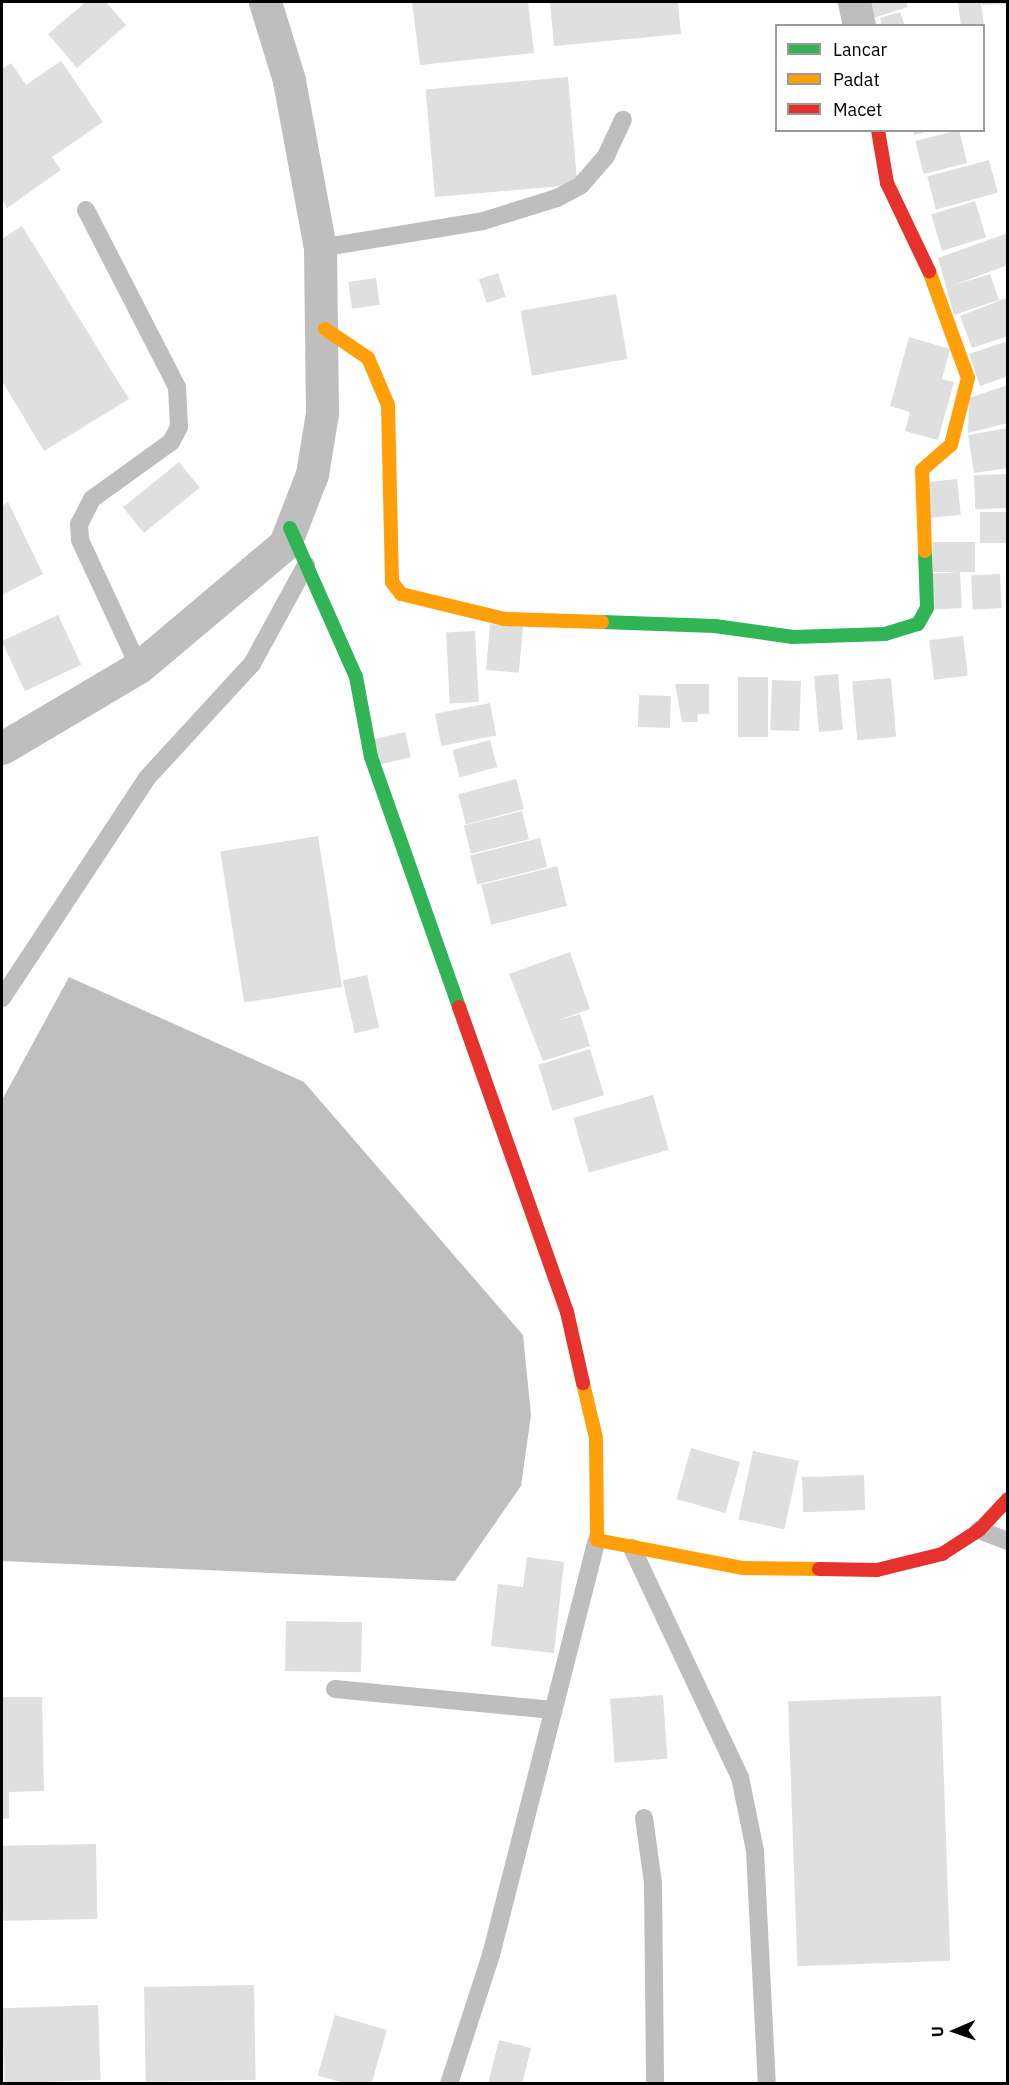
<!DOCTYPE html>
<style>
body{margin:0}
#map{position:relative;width:1009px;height:2085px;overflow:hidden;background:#fff;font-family:"IBM Plex Sans",sans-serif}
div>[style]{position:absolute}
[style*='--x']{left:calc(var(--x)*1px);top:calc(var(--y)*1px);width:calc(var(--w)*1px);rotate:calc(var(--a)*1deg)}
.water>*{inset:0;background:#bfbfbf}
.building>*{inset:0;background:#dfdfdf;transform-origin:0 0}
.lane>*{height:18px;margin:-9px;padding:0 9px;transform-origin:9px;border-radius:9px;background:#bebebe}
.street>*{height:33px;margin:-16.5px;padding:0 16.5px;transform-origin:16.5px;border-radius:16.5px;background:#bebebe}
.fast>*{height:14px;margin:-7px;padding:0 7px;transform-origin:7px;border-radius:7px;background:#30b455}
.slow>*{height:14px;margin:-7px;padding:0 7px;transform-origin:7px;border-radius:7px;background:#ff9f0a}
.jam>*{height:14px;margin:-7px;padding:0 7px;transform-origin:7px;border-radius:7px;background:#e5322d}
span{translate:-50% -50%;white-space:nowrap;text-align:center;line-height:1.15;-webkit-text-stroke:4.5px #fff;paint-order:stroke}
.frame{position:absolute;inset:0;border:3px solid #000;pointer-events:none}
.legend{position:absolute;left:775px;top:24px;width:210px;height:108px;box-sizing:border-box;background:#fff;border:2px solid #999;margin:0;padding:8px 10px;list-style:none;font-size:18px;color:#000}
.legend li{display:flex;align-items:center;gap:12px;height:30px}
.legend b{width:30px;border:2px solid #999}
.north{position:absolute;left:925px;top:2001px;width:60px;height:60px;-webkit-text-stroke:4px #fff;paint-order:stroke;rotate:268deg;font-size:16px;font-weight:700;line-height:24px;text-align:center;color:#000}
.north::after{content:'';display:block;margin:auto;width:21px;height:27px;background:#000;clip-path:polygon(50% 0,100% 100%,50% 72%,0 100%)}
</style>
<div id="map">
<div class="water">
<i style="clip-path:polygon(69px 977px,304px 1082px,523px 1335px,531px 1415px,521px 1486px,455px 1581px,2px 1561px,2px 1100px)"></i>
</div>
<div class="building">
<i style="clip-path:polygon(86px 2px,106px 2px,126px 25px,77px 68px,48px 34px)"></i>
<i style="clip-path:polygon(412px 2px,528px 2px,534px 53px,420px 65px)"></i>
<i style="clip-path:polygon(550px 2px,678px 2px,681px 34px,554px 46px)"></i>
<i style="clip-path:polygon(868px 2px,906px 2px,908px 7px,873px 18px)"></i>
<i style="clip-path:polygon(958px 2px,981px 2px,984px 26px,961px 26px)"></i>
<i style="clip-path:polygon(982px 2px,1008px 2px,1008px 4px,982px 5px)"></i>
<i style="clip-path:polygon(900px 12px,905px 26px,882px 26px,880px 18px)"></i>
<i style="clip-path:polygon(61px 61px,103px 122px,52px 157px,61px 170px,7px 208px,2px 199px,2px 69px,11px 63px,26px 85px)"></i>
<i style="left:568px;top:77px;width:108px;height:143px;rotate:85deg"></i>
<i style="clip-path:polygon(913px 130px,929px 130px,929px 131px,914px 135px)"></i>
<i style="left:959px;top:130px;width:34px;height:45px;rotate:76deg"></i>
<i style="left:989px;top:160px;width:34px;height:64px;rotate:75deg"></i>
<i style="left:975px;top:201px;width:38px;height:46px;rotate:73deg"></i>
<i style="clip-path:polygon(22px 226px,129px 399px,44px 451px,2px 381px,2px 239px)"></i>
<i style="clip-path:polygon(1008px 233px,1008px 265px,951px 286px,990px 274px,999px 300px,954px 315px,938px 258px)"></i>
<i style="left:498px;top:273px;width:25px;height:20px;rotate:72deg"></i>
<i style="left:376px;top:278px;width:27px;height:28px;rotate:82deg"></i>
<i style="left:616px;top:294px;width:66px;height:97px;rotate:80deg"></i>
<i style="clip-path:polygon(1006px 298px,1008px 336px,972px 348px,960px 316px)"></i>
<i style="clip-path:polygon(909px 337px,950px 349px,942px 379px,954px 382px,938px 440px,905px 431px,910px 412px,890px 406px)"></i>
<i style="clip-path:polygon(1008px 341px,1008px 376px,980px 386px,969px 354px)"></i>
<i style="clip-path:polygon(1008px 385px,1008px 423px,968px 433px,969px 398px)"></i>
<i style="clip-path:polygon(1008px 428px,1008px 468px,974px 473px,968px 435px)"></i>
<i style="left:179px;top:462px;width:33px;height:72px;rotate:51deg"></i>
<i style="left:1007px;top:474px;width:34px;height:33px;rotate:88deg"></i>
<i style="left:957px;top:479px;width:36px;height:31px;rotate:84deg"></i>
<i style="clip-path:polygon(8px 502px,43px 574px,2px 595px,2px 506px)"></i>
<i style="left:1008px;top:512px;width:31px;height:28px;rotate:90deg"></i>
<i style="left:975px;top:542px;width:30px;height:42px;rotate:90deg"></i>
<i style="left:960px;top:572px;width:36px;height:32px;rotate:87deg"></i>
<i style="left:1000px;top:574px;width:34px;height:29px;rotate:87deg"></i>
<i style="left:58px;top:615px;width:55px;height:62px;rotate:65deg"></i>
<i style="left:490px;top:624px;width:33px;height:46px;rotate:5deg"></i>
<i style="left:475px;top:631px;width:71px;height:29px;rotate:87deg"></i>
<i style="left:963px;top:636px;width:40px;height:34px;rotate:83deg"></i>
<i style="left:838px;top:674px;width:56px;height:24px;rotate:85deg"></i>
<i style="left:738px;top:677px;width:30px;height:60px"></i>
<i style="left:891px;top:678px;width:59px;height:39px;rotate:85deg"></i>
<i style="left:772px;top:680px;width:29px;height:50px;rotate:2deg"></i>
<i style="clip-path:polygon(675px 684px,709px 684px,709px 714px,698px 714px,697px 722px,682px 722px)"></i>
<i style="left:639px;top:695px;width:32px;height:32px;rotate:2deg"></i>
<i style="left:490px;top:703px;width:33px;height:56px;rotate:79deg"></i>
<i style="left:405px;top:732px;width:26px;height:32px;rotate:77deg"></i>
<i style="left:490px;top:740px;width:28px;height:39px;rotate:75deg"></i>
<i style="left:516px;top:779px;width:31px;height:60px;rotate:75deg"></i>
<i style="left:522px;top:811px;width:29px;height:60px;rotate:76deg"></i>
<i style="left:318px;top:836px;width:153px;height:99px;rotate:81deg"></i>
<i style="left:540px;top:838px;width:30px;height:72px;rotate:76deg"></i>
<i style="left:557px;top:866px;width:41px;height:78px;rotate:76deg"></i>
<i style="clip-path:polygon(570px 952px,590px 1009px,556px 1021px,580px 1014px,590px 1046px,543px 1061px,509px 974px)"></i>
<i style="left:367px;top:975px;width:54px;height:25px;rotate:77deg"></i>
<i style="left:590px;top:1049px;width:48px;height:54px;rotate:73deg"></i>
<i style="left:653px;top:1095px;width:57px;height:83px;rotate:74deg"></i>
<i style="left:691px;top:1448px;width:51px;height:53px;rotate:16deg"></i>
<i style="left:753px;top:1451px;width:47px;height:70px;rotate:12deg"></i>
<i style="left:864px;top:1475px;width:35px;height:62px;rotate:88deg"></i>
<i style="clip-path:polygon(527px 1557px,564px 1562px,554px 1653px,491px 1646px,498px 1584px,523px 1587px)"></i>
<i style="left:286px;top:1621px;width:76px;height:50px;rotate:1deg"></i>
<i style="left:663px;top:1695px;width:64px;height:53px;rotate:86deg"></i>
<i style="left:941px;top:1696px;width:265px;height:153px;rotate:88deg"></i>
<i style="clip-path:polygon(2px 1697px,42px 1697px,44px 1791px,9px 1792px,9px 1818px,2px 1819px)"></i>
<i style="left:96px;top:1844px;width:75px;height:94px;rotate:89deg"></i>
<i style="left:254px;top:1985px;width:95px;height:110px;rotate:89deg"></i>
<i style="left:98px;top:2005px;width:75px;height:96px;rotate:88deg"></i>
<i style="left:335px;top:2015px;width:54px;height:63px;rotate:16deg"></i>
<i style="clip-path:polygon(499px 2040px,531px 2048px,522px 2084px,488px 2084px)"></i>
</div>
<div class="lane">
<i style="--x:86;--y:210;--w:199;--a:62.8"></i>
<i style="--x:177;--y:387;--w:40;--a:87.1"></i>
<i style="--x:179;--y:427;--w:17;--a:118"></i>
<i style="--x:171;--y:442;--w:97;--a:144.2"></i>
<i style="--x:92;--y:499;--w:28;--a:117"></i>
<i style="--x:79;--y:524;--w:16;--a:86"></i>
<i style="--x:80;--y:540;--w:140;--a:65.1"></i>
<i style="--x:320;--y:248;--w:165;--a:-9.4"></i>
<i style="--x:483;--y:221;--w:77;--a:-17.3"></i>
<i style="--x:557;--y:198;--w:27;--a:-28"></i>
<i style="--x:581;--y:185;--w:38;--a:-49"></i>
<i style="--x:606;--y:156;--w:40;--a:-65"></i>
<i style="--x:2;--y:998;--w:263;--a:-56.6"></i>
<i style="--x:147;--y:778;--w:155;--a:-47.4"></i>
<i style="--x:252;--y:664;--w:113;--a:-61.4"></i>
<i style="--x:979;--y:1530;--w:31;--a:21"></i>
<i style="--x:632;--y:1548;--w:253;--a:64.8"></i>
<i style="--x:740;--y:1777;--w:76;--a:78.5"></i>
<i style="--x:755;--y:1851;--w:233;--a:87.1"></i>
<i style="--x:335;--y:1689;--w:219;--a:5.5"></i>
<i style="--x:644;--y:1818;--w:66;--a:82.1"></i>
<i style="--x:653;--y:1883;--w:201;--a:89.4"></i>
<i style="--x:449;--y:2084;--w:136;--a:-72"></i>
<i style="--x:491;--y:1955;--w:428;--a:-75.7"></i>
</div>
<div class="street">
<i style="--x:854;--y:2;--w:25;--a:78"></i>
<i style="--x:2;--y:748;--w:159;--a:-30.6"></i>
<i style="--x:139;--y:667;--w:191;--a:-40.1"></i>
<i style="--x:285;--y:544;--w:75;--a:-68.9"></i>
<i style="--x:312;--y:474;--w:62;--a:-80.7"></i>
<i style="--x:322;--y:413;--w:165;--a:-90.7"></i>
<i style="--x:320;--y:248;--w:171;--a:-100.5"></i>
<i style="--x:289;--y:80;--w:82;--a:-107.1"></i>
</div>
<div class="fast">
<i style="--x:290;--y:528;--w:163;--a:66.1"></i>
<i style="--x:356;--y:677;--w:81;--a:79.4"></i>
<i style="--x:371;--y:757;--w:265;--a:70.6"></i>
<i style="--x:602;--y:622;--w:113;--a:2"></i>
<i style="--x:715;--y:626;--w:79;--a:8"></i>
<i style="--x:793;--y:637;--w:92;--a:-1.9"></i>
<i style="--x:885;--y:634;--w:34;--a:-17"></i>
<i style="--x:918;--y:624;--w:18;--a:-61"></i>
<i style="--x:927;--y:608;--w:57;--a:-92"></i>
</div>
<div class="slow">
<i style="--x:325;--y:329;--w:52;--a:34"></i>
<i style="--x:368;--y:358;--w:51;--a:66.9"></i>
<i style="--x:388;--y:405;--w:177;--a:88.7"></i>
<i style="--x:392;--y:582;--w:15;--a:53"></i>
<i style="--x:401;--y:594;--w:106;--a:13.6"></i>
<i style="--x:504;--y:619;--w:98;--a:1.8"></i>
<i style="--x:925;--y:551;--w:81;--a:-92.1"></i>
<i style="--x:922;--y:470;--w:38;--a:-41"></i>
<i style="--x:951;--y:445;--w:69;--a:-75.8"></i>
<i style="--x:968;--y:378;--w:114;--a:-110"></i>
<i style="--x:583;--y:1383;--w:57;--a:76.7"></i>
<i style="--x:596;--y:1438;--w:102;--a:89.4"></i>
<i style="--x:597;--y:1540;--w:149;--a:10.9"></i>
<i style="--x:743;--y:1568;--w:76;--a:0.8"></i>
</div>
<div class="jam">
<i style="--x:878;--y:130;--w:54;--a:80.4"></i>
<i style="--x:887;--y:183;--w:98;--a:64.5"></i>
<i style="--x:459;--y:1007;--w:324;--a:70.5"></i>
<i style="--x:567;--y:1312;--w:73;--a:77.3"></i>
<i style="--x:819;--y:1569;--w:58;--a:1"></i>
<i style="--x:877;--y:1570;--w:67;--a:-13.8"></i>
<i style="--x:942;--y:1554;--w:44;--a:-33"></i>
<i style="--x:979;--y:1530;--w:42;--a:-46.9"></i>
</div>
<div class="frame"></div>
<ul class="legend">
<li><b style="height:8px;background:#30b455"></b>Lancar</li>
<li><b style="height:8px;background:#ff9f0a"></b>Padat</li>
<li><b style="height:8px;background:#e5322d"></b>Macet</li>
</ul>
<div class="north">U</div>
</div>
